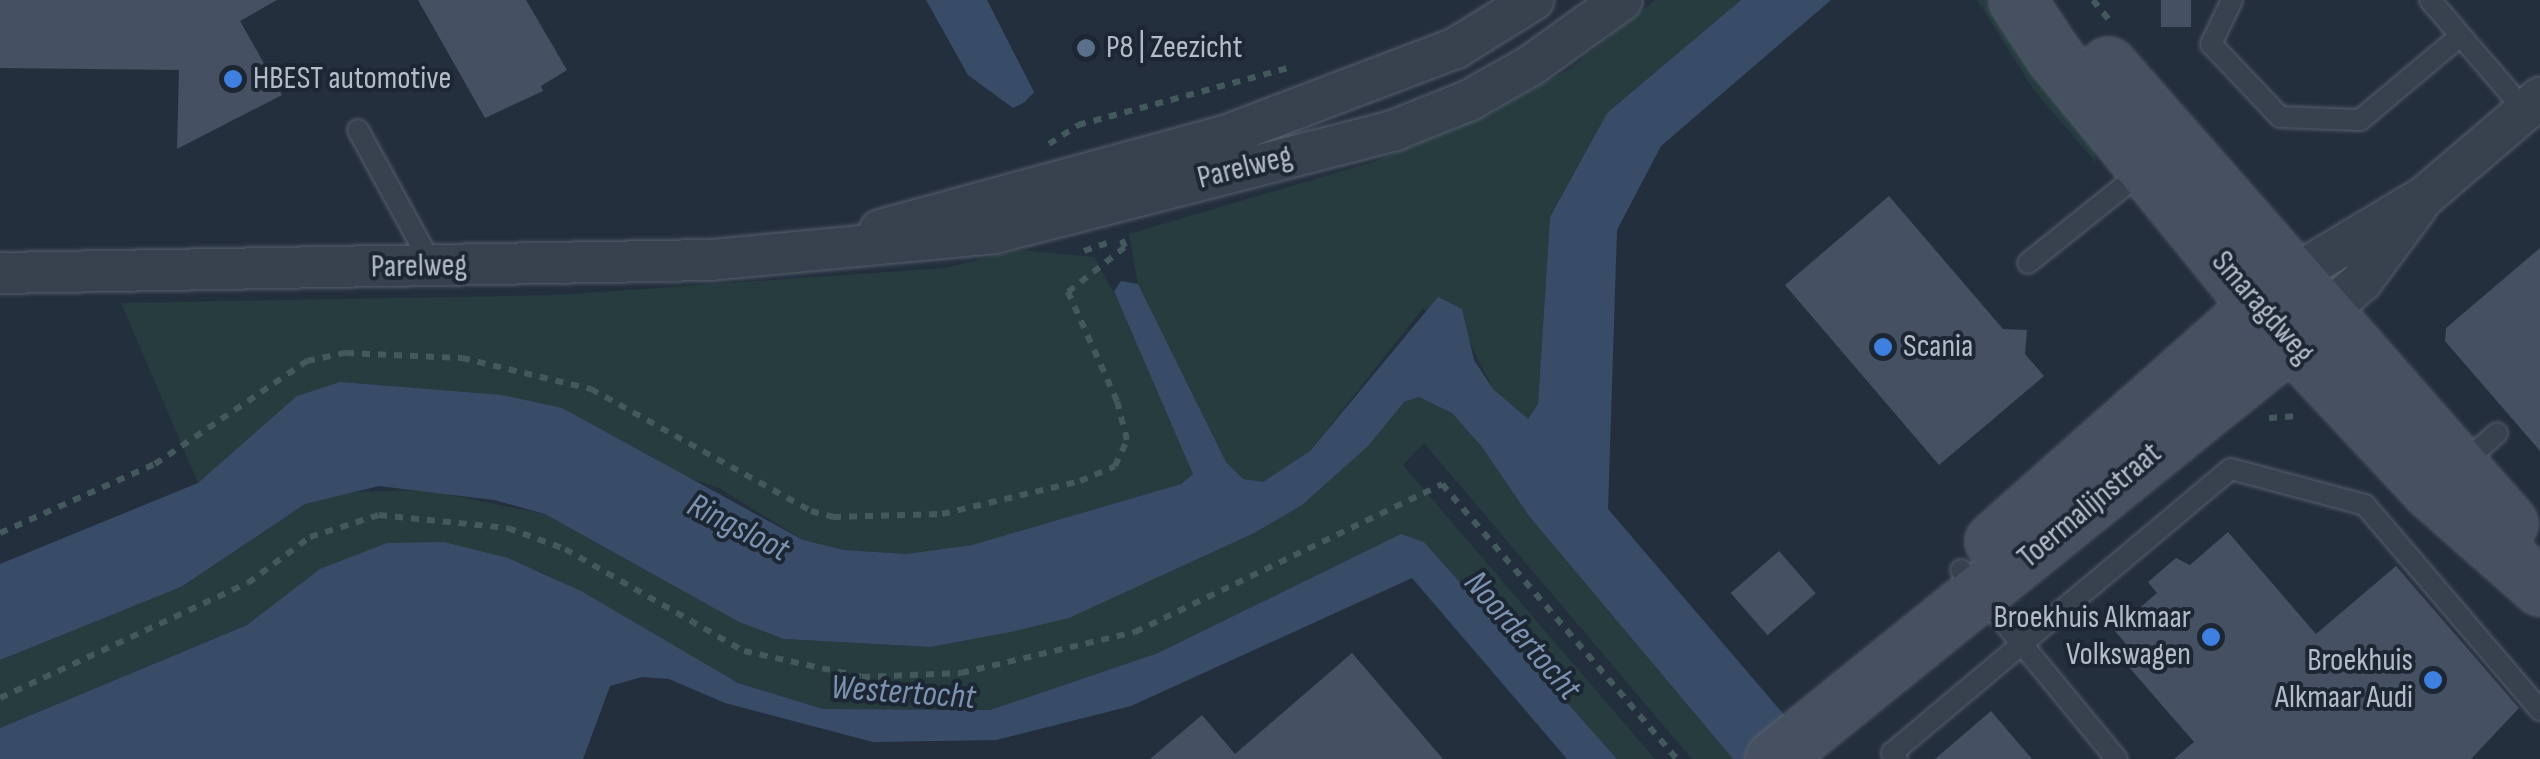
<!DOCTYPE html>
<style>
body{margin:0}
#map{position:relative;width:2540px;height:759px;overflow:hidden;background:#242f3e;font-family:"Sofia Sans Condensed",sans-serif}
div>[style]{position:absolute}
[style*='--x']{left:calc(var(--x)*1px);top:calc(var(--y)*1px);width:calc(var(--w)*1px);rotate:calc(var(--a)*1deg)}
.green>*{inset:0;background:#263c3f}
.water>*{inset:0;background:#394c67}
.building>*{inset:0;background:#455162;transform-origin:0 0}
.path>*{height:6px;margin-top:-3px;transform-origin:0;background:repeating-linear-gradient(90deg,#44595c 0 8px,transparent 0 16px)}
.roads{filter:drop-shadow(0 0 2px #565f6c) drop-shadow(0 0 2px #565f6c)}
.lane>*{height:20px;margin:-10px;padding:0 10px;transform-origin:10px;border-radius:10px;background:#38414e}
.street>*{height:40px;margin:-20px;padding:0 20px;transform-origin:20px;border-radius:20px;background:#38414e}
.secondary>*{height:55px;margin:-27.5px;padding:0 27.5px;transform-origin:27.5px;border-radius:27.5px;background:#465061}
.dots>*{width:28px;height:28px;translate:-50% -50%;box-sizing:border-box;border:5px solid #1d2633;border-radius:50%}
span{translate:-50% -50%;white-space:nowrap;text-align:center;line-height:1.15;-webkit-text-stroke:8px #1d2633;paint-order:stroke}
.poi-label{font-size:32px;color:#b4bcc9}
.left{translate:0 -50%;text-align:left}
.right{translate:-100% -50%;text-align:right}
.street-label{font-size:32px;color:#b4bcc9}
.water-label{font-size:35px;color:#7c92b1;font-style:italic}
</style>
<div id="map">
<div class="green">
<i style="clip-path:polygon(1655px 0,1741px 0,1607px 113px,1550px 216px,1538px 405px,1528px 420px,1493px 389px,1470px 343px,1423px 308px,1310px 451px,1263px 483px,1243px 479px,1226px 462px,1138px 284px,1129px 234px,1376px 161px,1491px 114px,1571px 68px)"></i>
<i style="clip-path:polygon(1977px 0,1987px 0,2042px 84px,2093px 130px,2096px 163px,2033px 89px)"></i>
<i style="clip-path:polygon(1020px 250px,1094px 257px,1130px 322px,1193px 474px,1181px 484px,972px 545px,906px 554px,844px 550px,803px 540px,719px 488px,419px 389px,340px 382px,250px 439px,198px 483px,121px 303px,559px 295px,944px 268px)"></i>
<i style="clip-path:polygon(1419px 397px,1452px 413px,1482px 447px,1529px 516px,1733px 759px,1692px 759px,1424px 443px,1403px 465px,1655px 759px,1617px 759px,1424px 542px,1158px 653px,990px 710px,823px 709px,738px 683px,542px 572px,387px 543px,246px 625px,0 728px,0 660px,181px 587px,305px 504px,348px 492px,427px 490px,545px 514px,739px 622px,784px 639px,930px 647px,1011px 632px,1337px 472px,1404px 402px)"></i>
</div>
<div class="water">
<i style="clip-path:polygon(926px 0,987px 0,1034px 92px,1025px 102px,1013px 108px,968px 75px)"></i>
<i style="clip-path:polygon(1741px 0,1831px 0,1661px 146px,1617px 230px,1608px 509px,1822px 759px,1733px 759px,1529px 516px,1482px 447px,1452px 413px,1419px 397px,1404px 402px,1368px 446px,1302px 505px,1254px 533px,1069px 618px,1011px 632px,930px 647px,784px 639px,739px 622px,545px 514px,494px 500px,379px 486px,305px 504px,181px 587px,0 660px,0 564px,198px 483px,297px 396px,340px 382px,502px 395px,562px 408px,803px 540px,844px 550px,906px 554px,972px 545px,1181px 484px,1193px 474px,1114px 291px,1121px 281px,1138px 284px,1226px 462px,1243px 479px,1263px 482px,1310px 451px,1438px 297px,1462px 309px,1474px 360px,1493px 389px,1528px 419px,1538px 404px,1550px 217px,1607px 113px)"></i>
<i style="clip-path:polygon(1401px 534px,1424px 542px,1617px 759px,1567px 759px,1412px 578px,1131px 706px,996px 740px,873px 742px,725px 703px,669px 679px,642px 677px,610px 686px,583px 759px,0 759px,0 728px,247px 625px,320px 569px,387px 543px,444px 542px,508px 558px,581px 591px,738px 683px,823px 709px,990px 710px,1158px 653px)"></i>
</div>
<div class="building">
<i style="clip-path:polygon(0 0,277px 0,240px 21px,282px 95px,177px 149px,179px 70px,0 68px)"></i>
<i style="clip-path:polygon(418px 0,526px 0,567px 70px,541px 86px,543px 91px,485px 118px)"></i>
<i style="left:2161px;top:0;width:30px;height:27px"></i>
<i style="clip-path:polygon(1889px 196px,2003px 329px,2027px 330px,2025px 354px,2044px 376px,1939px 465px,1785px 285px)"></i>
<i style="clip-path:polygon(2540px 248px,2540px 451px,2445px 341px,2446px 328px)"></i>
<i style="clip-path:polygon(2228px 532px,2316px 634px,2396px 566px,2519px 708px,2471px 759px,2174px 759px,2194px 742px,2121px 658px,2131px 650px,2114px 630px,2157px 593px,2148px 582px,2176px 558px,2190px 565px)"></i>
<i style="left:1779px;top:551px;width:56px;height:64px;rotate:49deg"></i>
<i style="clip-path:polygon(1352px 653px,1443px 759px,1150px 759px,1202px 715px,1235px 754px)"></i>
<i style="clip-path:polygon(1991px 711px,2032px 759px,1935px 759px)"></i>
</div>
<div class="path">
<i style="--x:2093;--y:0;--w:28;--a:51"></i>
<i style="--x:1049;--y:144;--w:35;--a:-33"></i>
<i style="--x:1078;--y:125;--w:222;--a:-15.2"></i>
<i style="--x:1084;--y:251;--w:31;--a:-19"></i>
<i style="--x:2269;--y:418;--w:30;--a:-4"></i>
<i style="--x:0;--y:533;--w:170;--a:-24"></i>
<i style="--x:155;--y:464;--w:184;--a:-34.1"></i>
<i style="--x:307;--y:361;--w:40;--a:-12"></i>
<i style="--x:346;--y:353;--w:116;--a:2.5"></i>
<i style="--x:462;--y:358;--w:133;--a:13.5"></i>
<i style="--x:591;--y:389;--w:252;--a:29"></i>
<i style="--x:811;--y:511;--w:23;--a:15"></i>
<i style="--x:833;--y:517;--w:109;--a:-1.6"></i>
<i style="--x:942;--y:514;--w:142;--a:-13.4"></i>
<i style="--x:1080;--y:481;--w:38;--a:-23"></i>
<i style="--x:1115;--y:466;--w:29;--a:-65"></i>
<i style="--x:1127;--y:440;--w:40;--a:-104.4"></i>
<i style="--x:1117;--y:401;--w:120;--a:-114.2"></i>
<i style="--x:1068;--y:292;--w:73;--a:-38.3"></i>
<i style="--x:1125;--y:247;--w:10;--a:-114"></i>
<i style="--x:0;--y:698;--w:273;--a:-24.9"></i>
<i style="--x:248;--y:583;--w:77;--a:-36.6"></i>
<i style="--x:310;--y:537;--w:72;--a:-17.7"></i>
<i style="--x:379;--y:515;--w:130;--a:5.8"></i>
<i style="--x:508;--y:528;--w:61;--a:20.2"></i>
<i style="--x:565;--y:549;--w:206;--a:29.7"></i>
<i style="--x:744;--y:651;--w:121;--a:12.4"></i>
<i style="--x:862;--y:677;--w:99;--a:-2.3"></i>
<i style="--x:961;--y:673;--w:179;--a:-13.3"></i>
<i style="--x:1135;--y:632;--w:341;--a:-25.7"></i>
<i style="--x:1442;--y:484;--w:362;--a:49.5"></i>
</div>
<div class="roads">
<div class="lane">
<i style="--x:2232;--y:0;--w:49;--a:115.5"></i>
<i style="--x:2211;--y:44;--w:100;--a:46.6"></i>
<i style="--x:2280;--y:117;--w:80;--a:2.1"></i>
<i style="--x:2360;--y:120;--w:129;--a:-40"></i>
<i style="--x:2430;--y:0;--w:146;--a:49.4"></i>
<i style="--x:358;--y:130;--w:156;--a:61.3"></i>
<i style="--x:2028;--y:263;--w:147;--a:-38.7"></i>
<i style="--x:2459;--y:467;--w:51;--a:-41.8"></i>
<i style="--x:1961;--y:570;--w:245;--a:50.5"></i>
<i style="--x:1897;--y:759;--w:8;--a:-130"></i>
<i style="--x:1892;--y:753;--w:442;--a:-40"></i>
<i style="--x:2231;--y:469;--w:139;--a:15"></i>
<i style="--x:2365;--y:505;--w:270;--a:49.5"></i>
</div>
<div class="street">
<i style="--x:880;--y:230;--w:360;--a:-15.3"></i>
<i style="--x:1227;--y:135;--w:245;--a:-20.8"></i>
<i style="--x:1456;--y:48;--w:91;--a:-31.9"></i>
<i style="--x:0;--y:273;--w:711;--a:-1.05"></i>
<i style="--x:711;--y:260;--w:285;--a:-5.4"></i>
<i style="--x:995;--y:233;--w:413;--a:-14.4"></i>
<i style="--x:1395;--y:130;--w:79;--a:-21.7"></i>
<i style="--x:1468;--y:101;--w:71;--a:-29.4"></i>
<i style="--x:1530;--y:66;--w:113;--a:-35.7"></i>
<i style="--x:2294;--y:275;--w:152;--a:-31"></i>
<i style="--x:2424;--y:197;--w:153;--a:-40.5"></i>
<i style="--x:2327;--y:311;--w:46;--a:-40.6"></i>
<i style="--x:2362;--y:281;--w:91;--a:-53.5"></i>
</div>
<div class="secondary">
<i style="--x:2017;--y:0;--w:67;--a:56.5"></i>
<i style="--x:2054;--y:56;--w:320;--a:50.8"></i>
<i style="--x:2256;--y:304;--w:255;--a:46.9"></i>
<i style="--x:2430;--y:490;--w:147;--a:41.4"></i>
<i style="--x:2108;--y:65;--w:609;--a:48.8"></i>
<i style="--x:1993;--y:541;--w:389;--a:-41.6"></i>
<i style="--x:1773;--y:759;--w:702;--a:-38.93"></i>
</div>
</div>
<div class="dots">
<i style="left:1086px;top:48px;background:#5c6f8a"></i>
<i style="left:233px;top:79px;background:#3f7fe0"></i>
<i style="left:1883px;top:347px;background:#3f7fe0"></i>
<i style="left:2211px;top:637px;background:#3f7fe0"></i>
<i style="left:2433px;top:680px;background:#3f7fe0"></i>
</div>
<div class="poi-label">
<span class="left" style="left:1106px;top:48px">P8 | Zeezicht</span>
<span class="left" style="left:253px;top:79px">HBEST automotive</span>
<span class="left" style="left:1903px;top:347px">Scania</span>
<span class="right" style="left:2191px;top:637px">Broekhuis Alkmaar<br>Volkswagen</span>
<span class="right" style="left:2413px;top:680px">Broekhuis<br>Alkmaar Audi</span>
</div>
<div class="street-label">
<span style="left:1245px;top:168px;rotate:-14deg">Parelweg</span>
<span style="left:419px;top:267px;rotate:-1deg">Parelweg</span>
<span style="left:2262px;top:308px;rotate:49deg">Smaragdweg</span>
<span style="left:2090px;top:506px;rotate:-40deg">Toermalijnstraat</span>
</div>
<div class="water-label">
<span style="left:738px;top:528px;rotate:27deg">Ringsloot</span>
<span style="left:1522px;top:636px;rotate:49deg">Noordertocht</span>
<span style="left:903px;top:693px;rotate:4deg">Westertocht</span>
</div>
</div>
